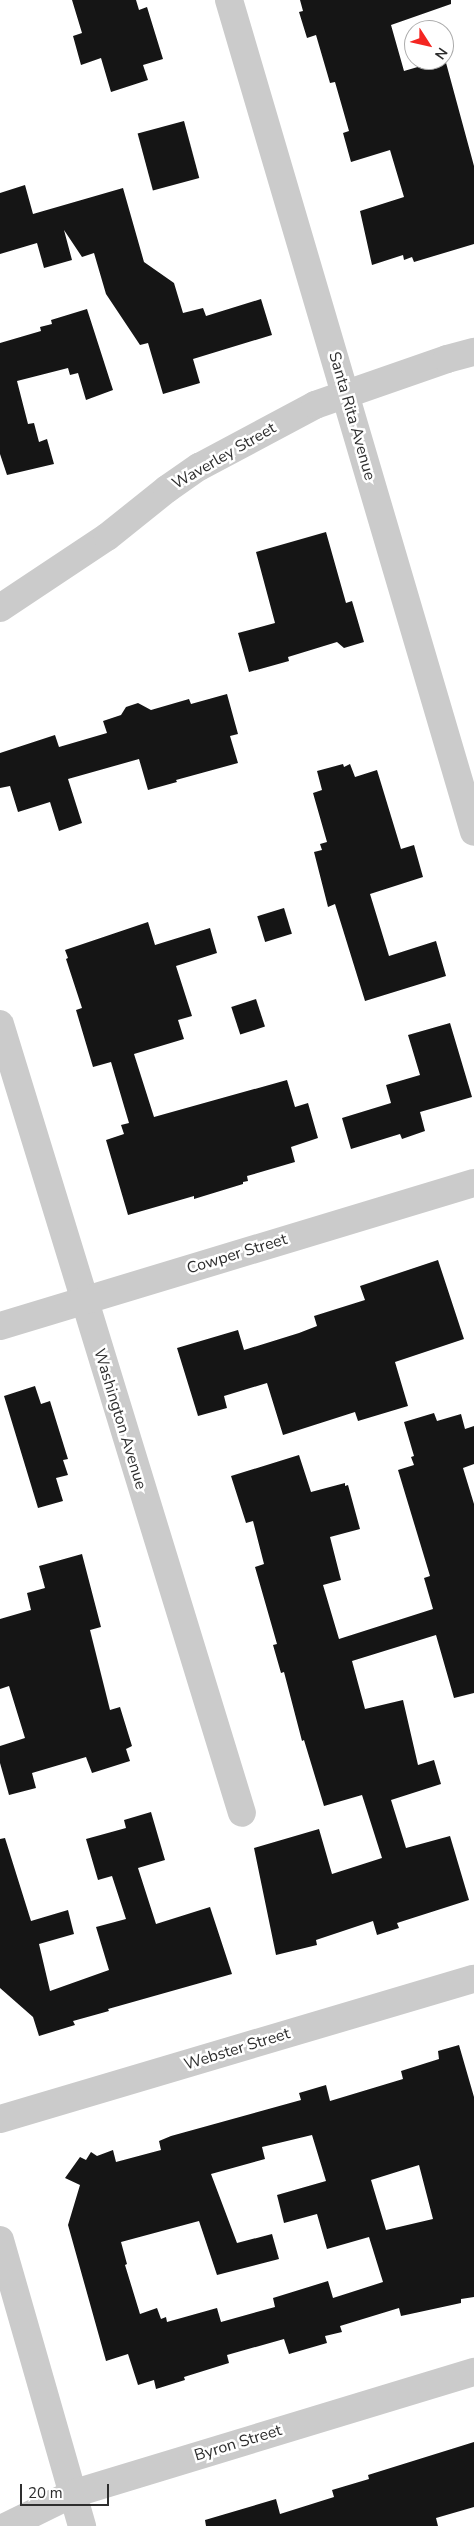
<!DOCTYPE html>
<style>
body{margin:0}
#map{position:relative;width:474px;height:2526px;overflow:hidden;background:#fff;font-family:"Nunito Sans",sans-serif}
div>[style]{position:absolute}
[style*='--x']{left:calc(var(--x)*1px);top:calc(var(--y)*1px);width:calc(var(--w)*1px);rotate:calc(var(--a)*1deg)}
.building>*{inset:0;background:#151515;transform-origin:0 0}
.minor>*{height:28px;margin:-14px;padding:0 14px;transform-origin:14px;border-radius:14px;background:#cbcbcb}
span{translate:-50% -50%;white-space:nowrap;text-align:center;line-height:1.15;-webkit-text-stroke:5px #fff;paint-order:stroke}
.street-label{font-size:16px;color:#2e2e2e}
.north{position:absolute;left:404px;top:20px;width:50px;height:50px;box-sizing:border-box;background:#fff;border:1px solid #ababab;border-radius:50%;rotate:125deg;font-size:14px;font-weight:700;line-height:20px;text-align:center;color:#2e2e2e}
.north::after{content:'';display:block;margin:auto;width:18px;height:22px;background:#f42622;clip-path:polygon(50% 0,100% 100%,50% 72%,0 100%)}
.scale{position:absolute;left:20px;top:2484px;width:89px;height:22px;box-sizing:border-box;border:2px solid #2e2e2e;border-top:0;padding-left:6px;font-size:15px;line-height:18px;white-space:nowrap;color:#2e2e2e;-webkit-text-stroke:4px #fff;paint-order:stroke}
</style>
<div id="map">
<div class="building">
<i style="clip-path:polygon(72px 0,136px 0,139px 10px,147px 7px,163px 59px,143px 65px,148px 80px,111px 92px,101px 58px,81px 65px,73px 36px,82px 33px)"></i>
<i style="clip-path:polygon(300px 0,451px 0,451px 4px,391px 25px,404px 71px,445px 59px,474px 166px,474px 244px,414px 262px,412px 257px,404px 260px,403px 255px,372px 265px,360px 211px,404px 197px,390px 150px,351px 162px,343px 133px,349px 131px,335px 82px,330px 83px,316px 35px,307px 38px,299px 12px,303px 11px)"></i>
<i style="left:184px;top:121px;width:59px;height:48px;rotate:75deg"></i>
<i style="clip-path:polygon(25px 185px,33px 214px,123px 188px,144px 262px,174px 283px,183px 313px,203px 308px,206px 316px,261px 299px,272px 335px,193px 359px,200px 383px,163px 394px,148px 343px,140px 345px,106px 294px,94px 253px,82px 257px,64px 230px,72px 260px,44px 268px,37px 243px,0 254px,0 193px)"></i>
<i style="clip-path:polygon(87px 309px,113px 390px,86px 400px,78px 373px,70px 375px,68px 368px,17px 381px,28px 424px,34px 423px,39px 442px,47px 439px,54px 464px,7px 475px,0 454px,0 343px,41px 331px,40px 327px,52px 324px,51px 320px)"></i>
<i style="clip-path:polygon(326px 532px,346px 603px,352px 601px,364px 642px,344px 648px,337px 642px,288px 657px,289px 661px,249px 672px,238px 633px,275px 623px,256px 552px)"></i>
<i style="clip-path:polygon(227px 694px,238px 734px,230px 736px,238px 763px,176px 780px,177px 782px,148px 790px,139px 759px,68px 779px,82px 823px,59px 831px,50px 802px,18px 812px,10px 786px,0 788px,0 753px,55px 735px,59px 747px,107px 733px,103px 721px,121px 715px,126px 707px,138px 703px,151px 710px,189px 699px,191px 704px)"></i>
<i style="clip-path:polygon(343px 764px,344px 767px,350px 764px,355px 777px,377px 770px,401px 849px,414px 845px,423px 877px,370px 894px,389px 956px,436px 941px,446px 976px,365px 1001px,335px 904px,328px 907px,314px 852px,322px 850px,320px 844px,327px 842px,313px 793px,322px 790px,317px 771px)"></i>
<i style="left:284px;top:908px;width:27px;height:28px;rotate:73deg"></i>
<i style="clip-path:polygon(148px 922px,155px 945px,210px 928px,217px 953px,176px 966px,192px 1016px,178px 1020px,184px 1039px,134px 1054px,154px 1117px,287px 1080px,295px 1107px,308px 1103px,318px 1138px,291px 1147px,295px 1162px,247px 1176px,248px 1181px,243px 1182px,243px 1184px,194px 1199px,194px 1196px,128px 1215px,106px 1140px,124px 1134px,121px 1125px,129px 1123px,111px 1062px,93px 1067px,76px 1010px,82px 1008px,66px 959px,68px 958px,65px 950px)"></i>
<i style="left:256px;top:999px;width:29px;height:26px;rotate:72deg"></i>
<i style="clip-path:polygon(450px 1023px,472px 1097px,420px 1112px,425px 1131px,402px 1139px,400px 1134px,351px 1149px,342px 1118px,391px 1103px,386px 1085px,420px 1075px,408px 1035px)"></i>
<i style="clip-path:polygon(438px 1260px,464px 1339px,395px 1362px,408px 1406px,358px 1421px,355px 1412px,283px 1435px,267px 1383px,224px 1396px,227px 1408px,198px 1416px,177px 1348px,238px 1330px,244px 1350px,299px 1333px,317px 1326px,314px 1316px,365px 1300px,360px 1286px)"></i>
<i style="clip-path:polygon(35px 1386px,41px 1404px,50px 1401px,68px 1459px,63px 1460px,68px 1475px,56px 1478px,63px 1501px,38px 1508px,4px 1396px)"></i>
<i style="clip-path:polygon(434px 1413px,437px 1421px,461px 1414px,465px 1429px,474px 1426px,474px 1464px,463px 1468px,474px 1504px,474px 1693px,454px 1698px,436px 1635px,352px 1661px,365px 1709px,403px 1700px,418px 1765px,434px 1760px,441px 1784px,391px 1800px,406px 1848px,450px 1836px,469px 1900px,397px 1923px,399px 1928px,377px 1935px,373px 1921px,316px 1940px,317px 1945px,276px 1955px,254px 1848px,319px 1829px,332px 1874px,382px 1858px,362px 1795px,324px 1806px,304px 1740px,302px 1741px,284px 1672px,281px 1673px,273px 1645px,277px 1644px,255px 1567px,264px 1564px,253px 1521px,246px 1523px,231px 1476px,299px 1455px,311px 1492px,345px 1483px,345px 1486px,348px 1485px,360px 1529px,330px 1537px,341px 1580px,323px 1585px,339px 1639px,433px 1609px,424px 1578px,430px 1576px,398px 1470px,414px 1465px,411px 1457px,414px 1456px,404px 1422px)"></i>
<i style="clip-path:polygon(82px 1554px,101px 1627px,90px 1630px,110px 1710px,120px 1707px,132px 1746px,126px 1749px,130px 1761px,92px 1773px,86px 1757px,32px 1773px,36px 1788px,9px 1795px,0 1763px,0 1746px,25px 1738px,9px 1686px,0 1689px,0 1619px,31px 1610px,27px 1593px,45px 1588px,39px 1566px)"></i>
<i style="clip-path:polygon(151px 1812px,165px 1860px,138px 1868px,156px 1924px,210px 1907px,232px 1974px,108px 2009px,109px 2011px,73px 2021px,75px 2025px,39px 2036px,33px 2017px,0 1988px,0 1839px,5px 1838px,31px 1921px,68px 1910px,74px 1934px,39px 1944px,50px 1991px,109px 1970px,96px 1927px,126px 1919px,112px 1876px,98px 1880px,86px 1839px,126px 1828px,124px 1820px)"></i>
<i style="clip-path:polygon(evenodd,459px 2045px,474px 2097px,474px 2297px,461px 2299px,461px 2303px,401px 2316px,399px 2308px,340px 2326px,342px 2332px,325px 2336px,327px 2343px,289px 2354px,284px 2339px,227px 2355px,229px 2363px,184px 2377px,185px 2380px,156px 2389px,154px 2380px,138px 2385px,128px 2354px,106px 2361px,68px 2225px,80px 2185px,65px 2178px,80px 2157px,86px 2160px,91px 2152px,97px 2156px,113px 2150px,116px 2162px,161px 2150px,159px 2141px,171px 2136px,301px 2100px,299px 2093px,326px 2085px,330px 2101px,403px 2079px,401px 2071px,439px 2059px,438px 2051px,459px 2045px,312px 2135px,326px 2181px,277px 2195px,284px 2223px,317px 2214px,327px 2249px,369px 2237px,383px 2282px,333px 2298px,328px 2281px,273px 2298px,275px 2307px,221px 2322px,217px 2308px,167px 2322px,166px 2317px,161px 2319px,157px 2308px,140px 2314px,125px 2265px,127px 2264px,121px 2242px,199px 2221px,217px 2275px,279px 2259px,272px 2234px,237px 2243px,211px 2174px,265px 2159px,262px 2147px,312px 2135px,459px 2045px,419px 2165px,433px 2219px,386px 2230px,371px 2180px,419px 2165px)"></i>
<i style="clip-path:polygon(474px 2442px,474px 2507px,436px 2518px,438px 2526px,206px 2526px,205px 2520px,276px 2499px,280px 2514px,334px 2497px,332px 2490px,369px 2479px,368px 2475px)"></i>
</div>
<div class="minor">
<i style="--x:229;--y:0;--w:867;--a:73.59"></i>
<i style="--x:0;--y:608;--w:128;--a:-33.6"></i>
<i style="--x:107;--y:537;--w:77;--a:-38.7"></i>
<i style="--x:167;--y:489;--w:39;--a:-35"></i>
<i style="--x:199;--y:467;--w:132;--a:-28.1"></i>
<i style="--x:315;--y:405;--w:140;--a:-19.2"></i>
<i style="--x:447;--y:359;--w:28;--a:-15"></i>
<i style="--x:0;--y:1024;--w:825;--a:72.95"></i>
<i style="--x:0;--y:1326;--w:495;--a:-16.8"></i>
<i style="--x:0;--y:2119;--w:494;--a:-16.5"></i>
<i style="--x:0;--y:2240;--w:298;--a:74"></i>
<i style="--x:7;--y:2526;--w:72;--a:-26.2"></i>
<i style="--x:72;--y:2494;--w:420;--a:-16.9"></i>
</div>
<div class="street-label">
<span style="left:352px;top:416px;rotate:74deg">Santa Rita Avenue</span>
<span style="left:224px;top:456px;rotate:-30deg">Waverley Street</span>
<span style="left:237px;top:1254px;rotate:-17deg">Cowper Street</span>
<span style="left:120px;top:1419px;rotate:73deg">Washington Avenue</span>
<span style="left:237px;top:2049px;rotate:-17deg">Webster Street</span>
<span style="left:238px;top:2443px;rotate:-17deg">Byron Street</span>
</div>
<div class="north">N</div>
<div class="scale">20 m</div>
</div>
